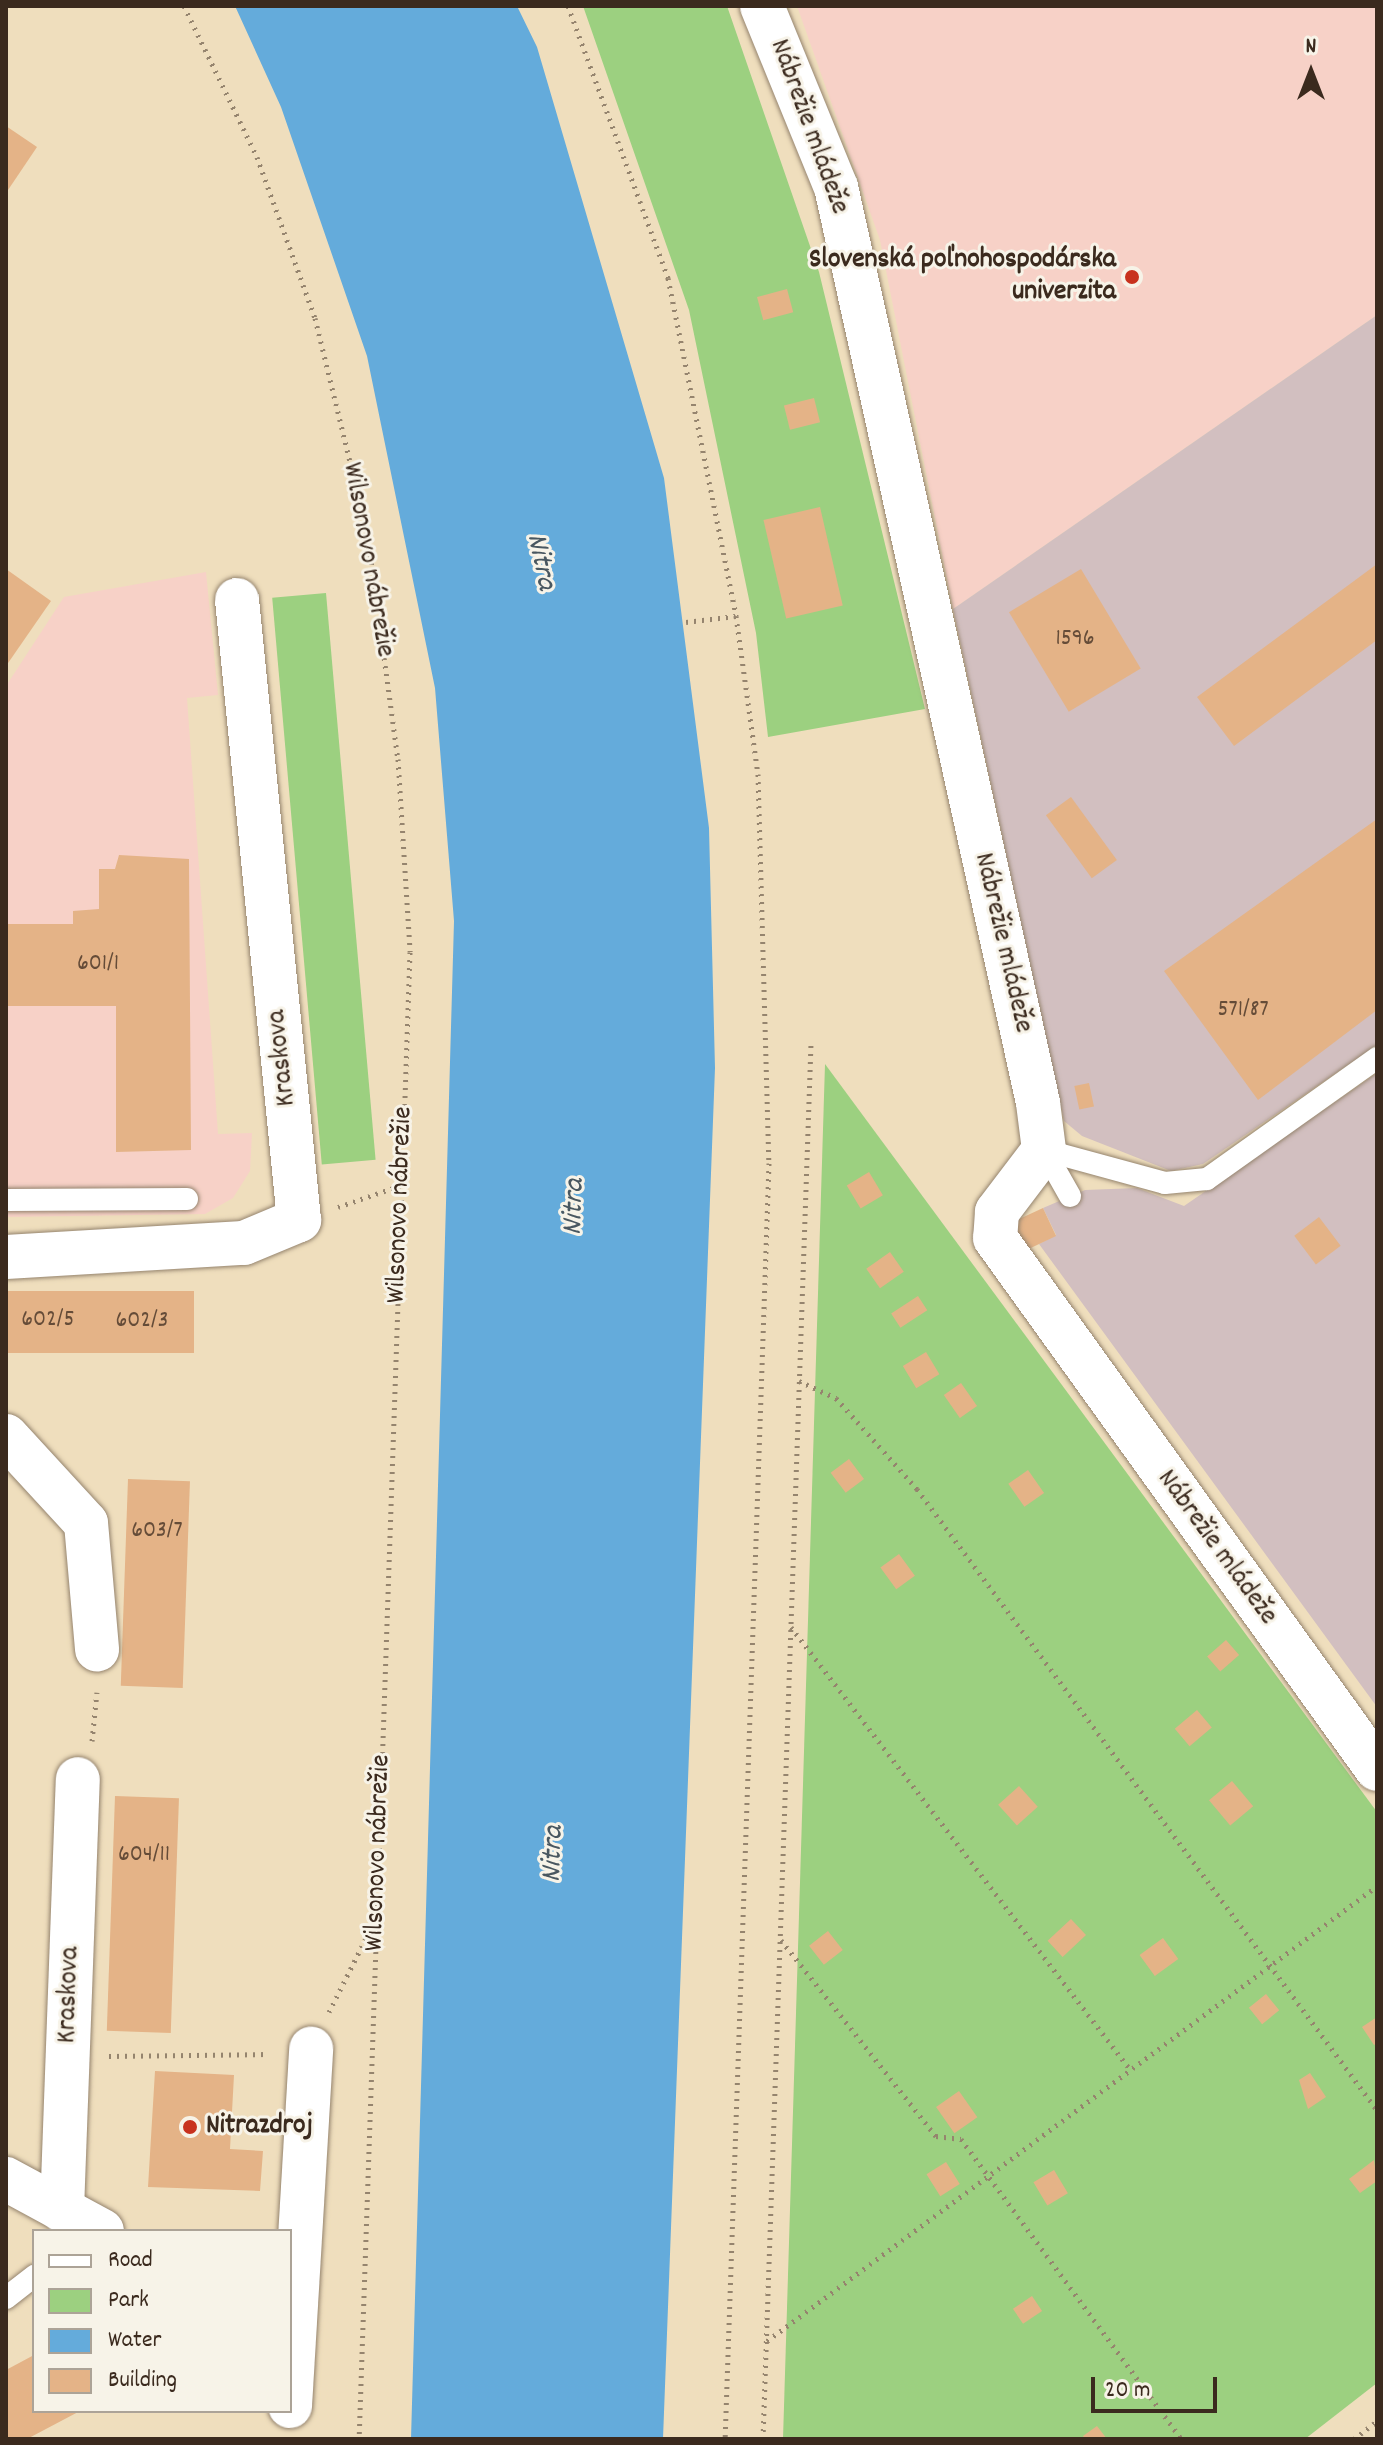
<!DOCTYPE html>
<meta charset="utf-8">
<style>
body{margin:0}
#map{position:relative;width:1383px;height:2445px;overflow:hidden;background:#efdebd;font-family:Dekko,sans-serif}
div>[style]{position:absolute}
[style*='--x']{left:calc(var(--x)*1px);top:calc(var(--y)*1px);width:calc(var(--w)*1px);rotate:calc(var(--a)*1deg)}
.built>*{inset:0;background:#f7d1c7}
.industrial>*{inset:0;background:#d2bfc0}
.green>*{inset:0;background:#9cd080;transform-origin:0 0}
.water>*{inset:0;background:#64abdb}
.building>*{inset:0;background:#e4b387;transform-origin:0 0}
.path>*{height:5px;margin-top:-2.5px;transform-origin:0;background:repeating-linear-gradient(90deg,#95846e 0 2px,transparent 0 8px)}
.roads{filter:drop-shadow(0 0 2px #95846e) drop-shadow(0 0 2px #95846e)}
.service>*{height:22px;margin:-11px;padding:0 11px;transform-origin:11px;border-radius:11px;background:#fff}
.minor>*{height:44px;margin:-22px;padding:0 22px;transform-origin:22px;border-radius:22px;background:#fff}
.dots>*{width:22px;height:22px;translate:-50% -50%;box-sizing:border-box;border:4px solid #f7f3e8;border-radius:50%}
span{translate:-50% -50%;white-space:nowrap;text-align:center;line-height:1.15;-webkit-text-stroke:6px #f7f3e8;paint-order:stroke}
.number-label{font-size:24px;color:#654c38}
.number-label span{-webkit-text-stroke-width:0}
.street-label{font-size:28px;color:#3b2a1e}
.poi-label{font-size:28px;color:#3b2a1e;font-weight:700}
.right{translate:-100% -50%;text-align:right}
.left{translate:0 -50%;text-align:left}
.water-label{font-size:30px;color:#495760;font-style:italic}
.frame{position:absolute;inset:0;border:8px solid #3b2a1e;pointer-events:none}
.legend{position:absolute;left:32px;top:2229px;width:260px;height:184px;box-sizing:border-box;background:#f7f3e8;border:2px solid #aca397;margin:0;padding:10px 14px;list-style:none;font-size:24px;color:#3b2a1e}
.legend li{display:flex;align-items:center;gap:16px;height:40px}
.legend b{width:40px;border:2px solid #aca397}
.north{position:absolute;left:1271px;top:32px;width:80px;height:80px;-webkit-text-stroke:6px #f7f3e8;paint-order:stroke;rotate:0deg;font-size:22px;font-weight:700;line-height:32px;text-align:center;color:#3b2a1e}
.north::after{content:'';display:block;margin:auto;width:28px;height:36px;background:#3b2a1e;clip-path:polygon(50% 0,100% 100%,50% 72%,0 100%)}
.scale{position:absolute;left:1091px;top:2377px;width:126px;height:36px;box-sizing:border-box;border:4px solid #3b2a1e;border-top:0;padding-left:10px;font-size:24px;line-height:28px;white-space:nowrap;color:#3b2a1e;-webkit-text-stroke:6px #f7f3e8;paint-order:stroke}
</style>
<div id="map">
<div class="built">
<i style="clip-path:polygon(797px 6px,1377px 6px,1377px 315px,953px 609px,880px 240px)"></i>
<i style="clip-path:polygon(206px 572px,218px 695px,187px 698px,218px 1134px,252px 1133px,250px 1171px,233px 1198px,205px 1214px,6px 1217px,6px 686px,64px 597px)"></i>
</div>
<div class="industrial">
<i style="clip-path:polygon(1377px 315px,1377px 1045px,1203px 1164px,1171px 1171px,1082px 1136px,1064px 1121px,953px 609px)"></i>
<i style="clip-path:polygon(1377px 1073px,1377px 1707px,1039px 1244px,1056px 1235px,1043px 1208px,1085px 1190px,1137px 1188px,1184px 1206px)"></i>
</div>
<div class="green">
<i style="clip-path:polygon(583px 6px,727px 6px,819px 272px,925px 709px,768px 737px,756px 633px,689px 310px)"></i>
<i style="left:326px;top:593px;width:569px;height:54px;rotate:85deg"></i>
<i style="clip-path:polygon(825px 1064px,1377px 1812px,1377px 2383px,1305px 2439px,783px 2439px)"></i>
</div>
<div class="water">
<i style="clip-path:polygon(235px 6px,517px 6px,537px 47px,664px 478px,709px 828px,715px 1068px,663px 2439px,411px 2439px,454px 921px,435px 688px,367px 356px,281px 107px)"></i>
</div>
<div class="building">
<i style="clip-path:polygon(6px 126px,37px 147px,6px 193px)"></i>
<i style="left:787px;top:289px;width:24px;height:31px;rotate:75deg"></i>
<i style="left:814px;top:398px;width:25px;height:31px;rotate:76deg"></i>
<i style="left:820px;top:507px;width:101px;height:58px;rotate:77deg"></i>
<i style="clip-path:polygon(1377px 564px,1377px 640px,1234px 746px,1197px 697px)"></i>
<i style="clip-path:polygon(6px 569px,51px 601px,6px 666px)"></i>
<i style="left:1081px;top:569px;width:116px;height:84px;rotate:59deg"></i>
<i style="left:1071px;top:797px;width:78px;height:31px;rotate:54deg"></i>
<i style="clip-path:polygon(1377px 819px,1377px 1010px,1258px 1100px,1164px 971px)"></i>
<i style="clip-path:polygon(119px 855px,189px 859px,191px 1150px,116px 1152px,116px 1006px,6px 1006px,6px 924px,73px 924px,73px 911px,99px 909px,99px 869px,115px 869px)"></i>
<i style="left:1089px;top:1083px;width:24px;height:15px;rotate:78deg"></i>
<i style="left:869px;top:1172px;width:27px;height:26px;rotate:59deg"></i>
<i style="left:1043px;top:1208px;width:31px;height:34px;rotate:65deg"></i>
<i style="left:1319px;top:1217px;width:36px;height:31px;rotate:53deg"></i>
<i style="left:890px;top:1252px;width:24px;height:29px;rotate:55deg"></i>
<i style="left:6px;top:1291px;width:188px;height:62px"></i>
<i style="left:918px;top:1296px;width:17px;height:32px;rotate:57deg"></i>
<i style="left:926px;top:1352px;width:26px;height:27px;rotate:59deg"></i>
<i style="left:961px;top:1383px;width:28px;height:21px;rotate:55deg"></i>
<i style="left:849px;top:1459px;width:25px;height:23px;rotate:53deg"></i>
<i style="left:1028px;top:1470px;width:28px;height:24px;rotate:55deg"></i>
<i style="left:128px;top:1479px;width:62px;height:207px;rotate:2deg"></i>
<i style="left:899px;top:1554px;width:27px;height:23px;rotate:54deg"></i>
<i style="left:1226px;top:1640px;width:20px;height:25px;rotate:49deg"></i>
<i style="left:1197px;top:1710px;width:23px;height:29px;rotate:50deg"></i>
<i style="left:1232px;top:1781px;width:33px;height:30px;rotate:50deg"></i>
<i style="left:1019px;top:1786px;width:28px;height:28px;rotate:48deg"></i>
<i style="left:115px;top:1796px;width:64px;height:235px;rotate:2deg"></i>
<i style="left:1071px;top:1919px;width:22px;height:32px;rotate:47deg"></i>
<i style="left:828px;top:1931px;width:24px;height:24px;rotate:52deg"></i>
<i style="left:1163px;top:1938px;width:26px;height:29px;rotate:54deg"></i>
<i style="left:1266px;top:1994px;width:21px;height:22px;rotate:51deg"></i>
<i style="clip-path:polygon(1377px 2017px,1377px 2043px,1374px 2045px,1362px 2027px)"></i>
<i style="clip-path:polygon(155px 2071px,234px 2075px,230px 2149px,263px 2151px,260px 2191px,148px 2187px)"></i>
<i style="clip-path:polygon(1310px 2073px,1326px 2097px,1308px 2109px,1299px 2080px)"></i>
<i style="left:959px;top:2091px;width:32px;height:28px;rotate:55deg"></i>
<i style="clip-path:polygon(1374px 2160px,1377px 2181px,1360px 2193px,1349px 2179px)"></i>
<i style="left:946px;top:2162px;width:26px;height:23px;rotate:58deg"></i>
<i style="left:1054px;top:2170px;width:27px;height:24px;rotate:59deg"></i>
<i style="left:1032px;top:2296px;width:18px;height:23px;rotate:56deg"></i>
<i style="clip-path:polygon(34px 2355px,34px 2411px,80px 2411px,27px 2439px,6px 2439px,6px 2370px)"></i>
<i style="clip-path:polygon(1097px 2426px,1107px 2439px,1085px 2439px,1083px 2436px)"></i>
</div>
<div class="path">
<i style="--x:184;--y:6;--w:168;--a:64.2"></i>
<i style="--x:257;--y:157;--w:171;--a:70.2"></i>
<i style="--x:315;--y:318;--w:219;--a:76.3"></i>
<i style="--x:367;--y:531;--w:230;--a:82.3"></i>
<i style="--x:398;--y:759;--w:193;--a:86.4"></i>
<i style="--x:410;--y:952;--w:1488;--a:91.96"></i>
<i style="--x:568;--y:6;--w:290;--a:69.8"></i>
<i style="--x:668;--y:278;--w:345;--a:78.6"></i>
<i style="--x:736;--y:616;--w:160;--a:82.1"></i>
<i style="--x:758;--y:774;--w:389;--a:88.4"></i>
<i style="--x:769;--y:1163;--w:1277;--a:91.97"></i>
<i style="--x:686;--y:622;--w:50;--a:-6.8"></i>
<i style="--x:338;--y:1207;--w:68;--a:-19"></i>
<i style="--x:799;--y:1381;--w:41;--a:24.7"></i>
<i style="--x:836;--y:1398;--w:122;--a:48.3"></i>
<i style="--x:917;--y:1489;--w:773;--a:53.47"></i>
<i style="--x:791;--y:1627;--w:556;--a:52.53"></i>
<i style="--x:92;--y:1741;--w:49;--a:-84.2"></i>
<i style="--x:781;--y:1940;--w:250;--a:51.7"></i>
<i style="--x:936;--y:2136;--w:25;--a:7"></i>
<i style="--x:961;--y:2139;--w:372;--a:53.7"></i>
<i style="--x:329;--y:2012;--w:103;--a:-63.4"></i>
<i style="--x:109;--y:2056;--w:158;--a:-0.7"></i>
<i style="--x:767;--y:2341;--w:761;--a:-36.72"></i>
<i style="--x:763;--y:2439;--w:1396;--a:-88.03"></i>
<i style="--x:1354;--y:2439;--w:29;--a:-38"></i>
</div>
<div class="roads">
<div class="service">
<i style="--x:1070;--y:1196;--w:53;--a:-119.5"></i>
<i style="--x:1044;--y:1150;--w:125;--a:15.3"></i>
<i style="--x:1165;--y:1183;--w:42;--a:-5.4"></i>
<i style="--x:1207;--y:1179;--w:209;--a:-35.4"></i>
<i style="--x:6;--y:1200;--w:181;--a:-0.3"></i>
<i style="--x:6;--y:2298;--w:36;--a:-38"></i>
</div>
<div class="minor">
<i style="--x:762;--y:6;--w:196;--a:67.8"></i>
<i style="--x:836;--y:187;--w:938;--a:77.56"></i>
<i style="--x:1038;--y:1103;--w:47;--a:82.7"></i>
<i style="--x:1044;--y:1150;--w:78;--a:127.2"></i>
<i style="--x:997;--y:1212;--w:26;--a:94"></i>
<i style="--x:995;--y:1238;--w:654;--a:54.27"></i>
<i style="--x:6;--y:1257;--w:238;--a:-3.4"></i>
<i style="--x:244;--y:1243;--w:60;--a:-22.7"></i>
<i style="--x:299;--y:1220;--w:623;--a:-95.71"></i>
<i style="--x:6;--y:1436;--w:118;--a:47.4"></i>
<i style="--x:86;--y:1523;--w:127;--a:85"></i>
<i style="--x:6;--y:2179;--w:109;--a:28.4"></i>
<i style="--x:62;--y:2210;--w:431;--a:-87.9"></i>
<i style="--x:290;--y:2406;--w:358;--a:-86.6"></i>
</div>
</div>
<div class="dots">
<i style="left:1132px;top:277px;background:#c8321e"></i>
<i style="left:190px;top:2127px;background:#c8321e"></i>
</div>
<div class="number-label">
<span style="left:1075px;top:640px">1596</span>
<span style="left:98px;top:965px">601/1</span>
<span style="left:1243px;top:1011px">571/87</span>
<span style="left:48px;top:1321px">602/5</span>
<span style="left:142px;top:1322px">602/3</span>
<span style="left:157px;top:1532px">603/7</span>
<span style="left:144px;top:1856px">604/11</span>
</div>
<div class="street-label">
<span style="left:808px;top:127px;rotate:70deg">Nábrežie mládeže</span>
<span style="left:367px;top:560px;rotate:80deg">Wilsonovo nábrežie</span>
<span style="left:1002px;top:943px;rotate:77deg">Nábrežie mládeže</span>
<span style="left:283px;top:1058px;rotate:-96deg">Kraskova</span>
<span style="left:401px;top:1205px;rotate:-88deg">Wilsonovo nábrežie</span>
<span style="left:1216px;top:1548px;rotate:54deg">Nábrežie mládeže</span>
<span style="left:379px;top:1853px;rotate:-88deg">Wilsonovo nábrežie</span>
<span style="left:70px;top:1995px;rotate:-88deg">Kraskova</span>
</div>
<div class="poi-label">
<span class="right" style="left:1116px;top:277px">Slovenská poľnohospodárska<br>univerzita</span>
<span class="left" style="left:206px;top:2127px">Nitrazdroj</span>
</div>
<div class="water-label">
<span style="left:539px;top:562px;rotate:78deg">Nitra</span>
<span style="left:576px;top:1207px;rotate:-88deg">Nitra</span>
<span style="left:555px;top:1854px;rotate:-88deg">Nitra</span>
</div>
<div class="frame"></div>
<ul class="legend">
<li><b style="height:10px;background:#fff"></b>Road</li>
<li><b style="height:22px;background:#9cd080"></b>Park</li>
<li><b style="height:22px;background:#64abdb"></b>Water</li>
<li><b style="height:22px;background:#e4b387"></b>Building</li>
</ul>
<div class="north">N</div>
<div class="scale">20 m</div>
</div>
